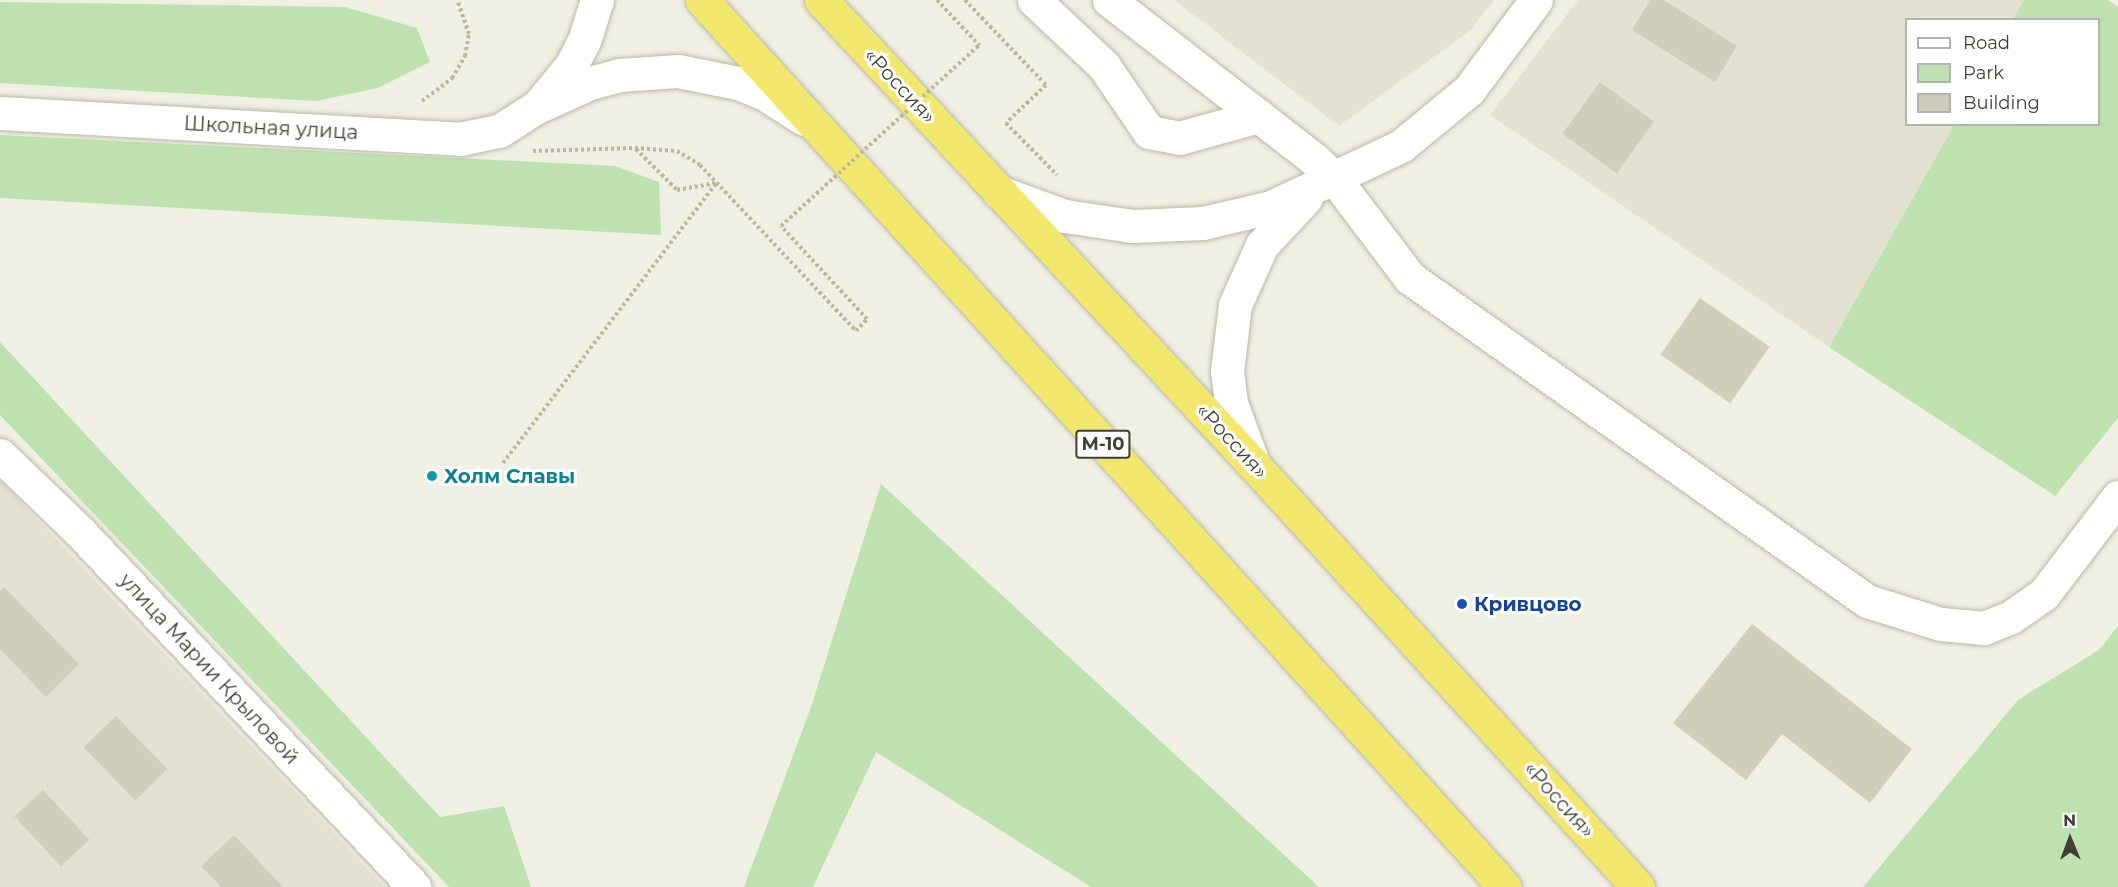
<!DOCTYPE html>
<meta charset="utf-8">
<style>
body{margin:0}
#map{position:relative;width:2118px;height:887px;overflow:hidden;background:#f0efe3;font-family:Montserrat,sans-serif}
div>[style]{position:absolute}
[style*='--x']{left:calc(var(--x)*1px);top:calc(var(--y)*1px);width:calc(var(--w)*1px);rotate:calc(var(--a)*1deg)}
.residential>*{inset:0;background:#e3e2d2}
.green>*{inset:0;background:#bde1af}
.building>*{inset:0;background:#d0cdba;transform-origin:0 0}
.path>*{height:4px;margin-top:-2px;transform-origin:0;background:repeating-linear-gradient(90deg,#bbb899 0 3px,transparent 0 6px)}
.roads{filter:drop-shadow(0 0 2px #bab9a7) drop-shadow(0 0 2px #bab9a7)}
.minor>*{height:33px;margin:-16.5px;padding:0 16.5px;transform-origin:16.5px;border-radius:16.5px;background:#fff}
.highway>*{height:33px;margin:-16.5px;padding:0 16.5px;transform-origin:16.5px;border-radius:16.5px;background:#f1e86d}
.path-bridge>*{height:4px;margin-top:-2px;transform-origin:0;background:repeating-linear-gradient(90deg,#bbb899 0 3px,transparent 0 6px)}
.dots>*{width:16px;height:16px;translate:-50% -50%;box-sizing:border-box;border:3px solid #fff;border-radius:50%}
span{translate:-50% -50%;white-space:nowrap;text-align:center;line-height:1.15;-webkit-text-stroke:6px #fff;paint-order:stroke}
.shield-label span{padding:2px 4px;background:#fff;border:2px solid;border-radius:4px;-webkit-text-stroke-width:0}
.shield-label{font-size:18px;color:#413f34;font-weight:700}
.street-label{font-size:20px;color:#413f34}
.culture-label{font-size:20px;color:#0d838f;font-weight:700}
.left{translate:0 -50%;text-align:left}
.transit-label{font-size:20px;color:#164399;font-weight:700}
.legend{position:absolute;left:1905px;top:18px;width:195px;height:108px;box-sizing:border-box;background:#fff;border:2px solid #b3b2ae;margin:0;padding:8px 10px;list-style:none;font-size:18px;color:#413f34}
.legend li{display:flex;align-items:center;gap:12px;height:30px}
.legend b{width:30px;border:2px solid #b3b2ae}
.north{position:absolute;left:2040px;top:809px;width:60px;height:60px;-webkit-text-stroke:4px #fff;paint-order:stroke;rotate:359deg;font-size:16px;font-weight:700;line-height:24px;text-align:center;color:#413f34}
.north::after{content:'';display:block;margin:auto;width:21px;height:27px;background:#413f34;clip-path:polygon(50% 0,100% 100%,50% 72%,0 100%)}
</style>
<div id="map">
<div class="residential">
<i style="clip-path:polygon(1174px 0,1494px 0,1471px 30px,1339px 126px)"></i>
<i style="clip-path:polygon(1578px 0,2024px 0,2013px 19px,1906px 20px,1906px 124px,1954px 125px,1829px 347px,1490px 115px)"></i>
<i style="clip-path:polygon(0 480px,385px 887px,0 887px)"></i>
</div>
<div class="green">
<i style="clip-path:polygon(2024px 0,2108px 0,2118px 7px,2118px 418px,2055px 496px,1829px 347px,1954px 125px,2098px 124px,2098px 20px,2013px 19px)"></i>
<i style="clip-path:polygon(0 2px,345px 7px,417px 28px,430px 62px,378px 88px,316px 101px,0 83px)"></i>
<i style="clip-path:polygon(0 135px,615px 166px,659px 182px,661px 235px,0 198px)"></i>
<i style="clip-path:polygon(0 342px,440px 817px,504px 806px,531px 887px,449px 887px,0 415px)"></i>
<i style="clip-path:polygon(881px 484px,1319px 887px,1091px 887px,876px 752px,813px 887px,744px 887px,811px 707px)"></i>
<i style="clip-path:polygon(2118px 626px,2118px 887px,1863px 887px,2018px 700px,2099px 650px)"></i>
</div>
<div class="building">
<i style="clip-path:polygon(1650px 0,1664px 0,1737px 46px,1715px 82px,1632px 30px)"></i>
<i style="left:1600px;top:82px;width:67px;height:64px;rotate:36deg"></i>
<i style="left:1700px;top:298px;width:85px;height:69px;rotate:35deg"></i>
<i style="clip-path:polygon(4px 587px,79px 664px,46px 697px,0 649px,0 591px)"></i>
<i style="clip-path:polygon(1752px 624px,1912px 749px,1870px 803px,1782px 734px,1746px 780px,1673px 723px)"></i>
<i style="left:116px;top:716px;width:74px;height:45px;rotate:46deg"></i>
<i style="left:43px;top:790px;width:68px;height:39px;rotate:47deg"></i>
<i style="clip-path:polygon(234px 835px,283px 887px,221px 887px,201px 866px)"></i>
</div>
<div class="path">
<i style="--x:937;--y:0;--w:62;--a:47"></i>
<i style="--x:965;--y:0;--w:117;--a:46.4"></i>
<i style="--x:1046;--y:85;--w:55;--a:136.5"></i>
<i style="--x:1006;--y:123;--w:73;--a:45.6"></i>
<i style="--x:422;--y:101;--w:38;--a:-37"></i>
<i style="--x:452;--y:78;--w:26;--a:-59"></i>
<i style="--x:465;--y:56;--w:22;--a:-80"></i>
<i style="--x:469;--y:34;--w:36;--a:-109"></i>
<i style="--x:636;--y:149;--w:58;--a:45"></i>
<i style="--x:677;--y:190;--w:40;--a:-10"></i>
<i style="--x:533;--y:151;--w:102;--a:-1.7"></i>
<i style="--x:635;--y:148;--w:42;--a:4.1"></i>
<i style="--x:677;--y:151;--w:27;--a:31"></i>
<i style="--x:700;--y:165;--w:228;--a:46.8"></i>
<i style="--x:856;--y:331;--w:16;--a:-47"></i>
<i style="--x:867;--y:319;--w:127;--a:-132.8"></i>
<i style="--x:503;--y:463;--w:353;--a:-52.7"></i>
</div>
<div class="roads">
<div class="minor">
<i style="--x:1034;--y:0;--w:96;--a:43.3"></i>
<i style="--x:1104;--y:66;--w:80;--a:55.7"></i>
<i style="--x:1149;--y:132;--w:31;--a:11"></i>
<i style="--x:1179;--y:138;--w:83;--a:-15.4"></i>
<i style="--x:1109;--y:0;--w:261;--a:37.8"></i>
<i style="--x:1315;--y:160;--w:28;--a:44"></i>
<i style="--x:1335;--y:179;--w:124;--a:52.9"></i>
<i style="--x:1410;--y:278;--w:560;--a:35.25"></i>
<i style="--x:1867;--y:601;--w:77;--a:17.3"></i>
<i style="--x:1941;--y:624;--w:43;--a:5.3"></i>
<i style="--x:1984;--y:628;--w:29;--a:-22"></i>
<i style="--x:2011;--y:617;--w:40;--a:-34.9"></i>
<i style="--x:2044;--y:594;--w:122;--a:-52.7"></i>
<i style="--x:542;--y:101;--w:45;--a:-50.4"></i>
<i style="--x:571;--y:66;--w:28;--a:-63"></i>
<i style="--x:584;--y:41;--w:43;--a:-72.4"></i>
<i style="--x:0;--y:113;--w:461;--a:3.2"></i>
<i style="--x:460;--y:139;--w:40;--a:-12"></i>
<i style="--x:499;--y:131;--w:43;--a:-32.6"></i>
<i style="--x:535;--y:108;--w:60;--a:-24.4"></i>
<i style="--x:590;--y:83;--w:30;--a:-15"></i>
<i style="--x:619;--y:75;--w:59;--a:-3.9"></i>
<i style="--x:678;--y:71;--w:61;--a:11.3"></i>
<i style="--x:738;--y:83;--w:29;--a:22"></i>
<i style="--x:765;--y:94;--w:46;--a:32.7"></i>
<i style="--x:999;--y:192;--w:70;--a:20"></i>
<i style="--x:1065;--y:216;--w:69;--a:8.4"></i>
<i style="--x:1133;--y:226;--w:70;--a:-2.5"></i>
<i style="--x:1203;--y:223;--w:70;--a:-13.2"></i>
<i style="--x:1271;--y:207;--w:144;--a:-25.1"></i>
<i style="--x:1401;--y:146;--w:88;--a:-39.5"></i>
<i style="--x:1469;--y:90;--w:112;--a:-53.3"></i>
<i style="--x:0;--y:455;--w:110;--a:43.9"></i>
<i style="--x:79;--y:531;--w:489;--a:46.7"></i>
<i style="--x:1253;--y:463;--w:64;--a:-110.1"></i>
<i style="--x:1231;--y:403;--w:32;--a:-97"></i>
<i style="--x:1227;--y:371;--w:66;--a:-83.1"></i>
<i style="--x:1235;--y:305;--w:66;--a:-65.8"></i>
<i style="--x:1262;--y:245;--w:64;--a:-46.9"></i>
</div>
<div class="highway">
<i style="--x:702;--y:0;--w:1196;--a:47.85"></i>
<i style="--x:821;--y:0;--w:635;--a:47.04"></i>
<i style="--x:1254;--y:465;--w:571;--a:47.7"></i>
</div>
</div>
<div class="path-bridge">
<i style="--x:781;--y:226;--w:268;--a:-42.4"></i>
</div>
<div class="dots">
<i style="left:432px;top:476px;background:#0f9aa8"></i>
<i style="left:1462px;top:604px;background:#1a4fb4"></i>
</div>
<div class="shield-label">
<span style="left:1103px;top:444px">М-10</span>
</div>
<div class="street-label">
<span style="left:900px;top:86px;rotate:47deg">«Россия»</span>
<span style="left:271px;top:128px;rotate:3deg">Школьная улица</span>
<span style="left:1232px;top:441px;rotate:47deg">«Россия»</span>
<span style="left:209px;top:669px;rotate:47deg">улица Марии Крыловой</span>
<span style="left:1559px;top:800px;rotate:48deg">«Россия»</span>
</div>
<div class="culture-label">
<span class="left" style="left:444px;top:476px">Холм Славы</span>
</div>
<div class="transit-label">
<span class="left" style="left:1474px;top:604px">Кривцово</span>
</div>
<ul class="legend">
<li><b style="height:8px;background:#fff"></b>Road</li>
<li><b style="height:16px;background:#bde1af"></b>Park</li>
<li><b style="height:16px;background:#d0cdba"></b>Building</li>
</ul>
<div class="north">N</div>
</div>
